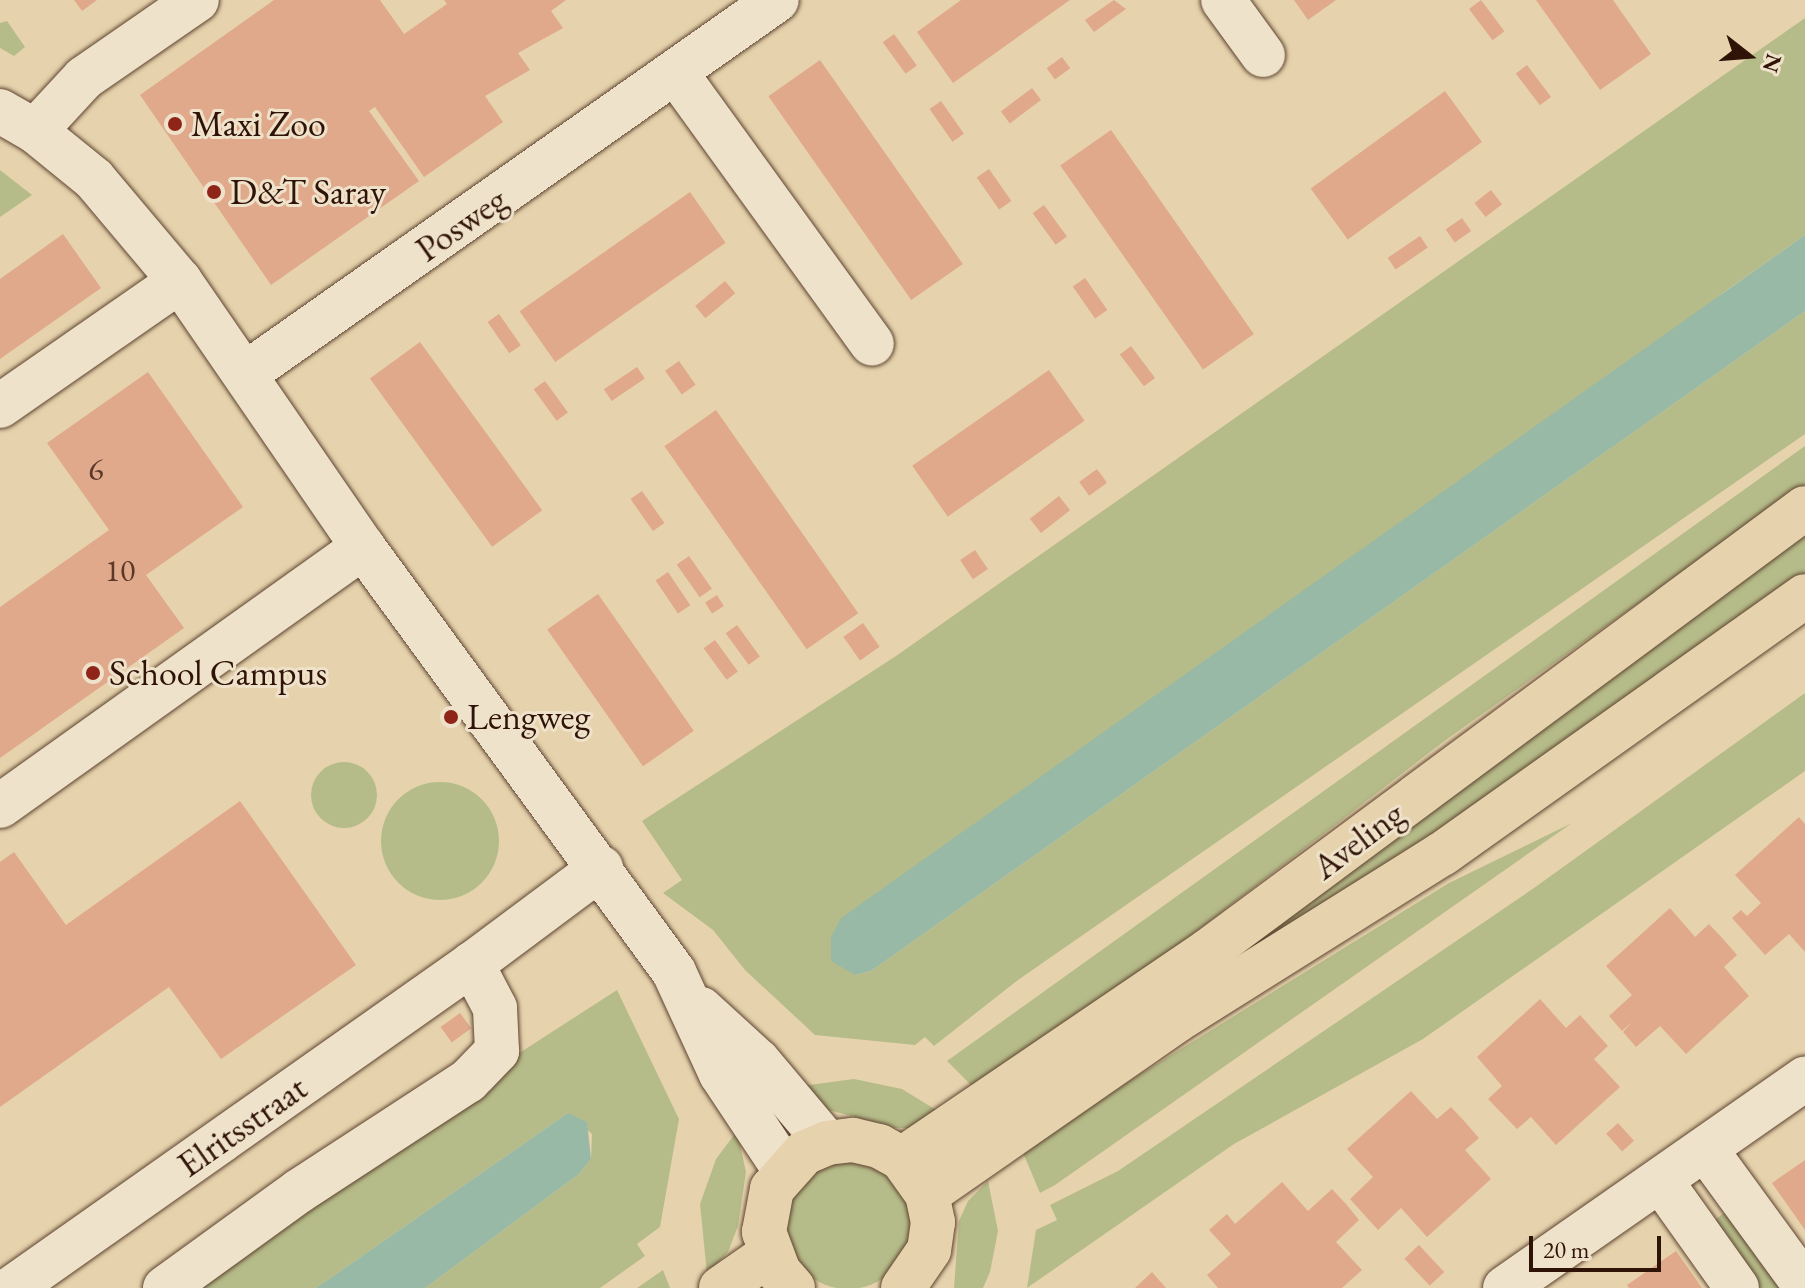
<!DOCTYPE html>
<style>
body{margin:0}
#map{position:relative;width:1805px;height:1288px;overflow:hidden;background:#e6d3ad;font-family:"EB Garamond",serif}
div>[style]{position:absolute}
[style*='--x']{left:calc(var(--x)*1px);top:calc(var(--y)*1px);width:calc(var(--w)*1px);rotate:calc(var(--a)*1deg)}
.green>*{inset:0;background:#b6bc89}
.round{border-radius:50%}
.water>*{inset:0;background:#97b9a5}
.building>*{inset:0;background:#e0a98b;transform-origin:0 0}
.roads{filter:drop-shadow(0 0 2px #5e4330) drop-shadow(0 0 2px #5e4330)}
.minor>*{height:44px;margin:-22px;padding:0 22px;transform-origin:22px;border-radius:22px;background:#efe2ca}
.major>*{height:44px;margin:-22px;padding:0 22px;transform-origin:22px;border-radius:22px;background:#e6d3ad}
.dots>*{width:22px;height:22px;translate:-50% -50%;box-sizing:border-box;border:4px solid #efe2ca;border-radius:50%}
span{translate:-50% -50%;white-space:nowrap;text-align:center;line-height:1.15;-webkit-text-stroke:6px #efe2ca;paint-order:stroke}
.number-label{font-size:32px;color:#5c3828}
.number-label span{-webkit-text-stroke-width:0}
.poi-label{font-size:36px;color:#301307}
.left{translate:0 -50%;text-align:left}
.street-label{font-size:36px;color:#301307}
.north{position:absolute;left:1709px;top:16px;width:80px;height:80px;-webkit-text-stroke:6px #efe2ca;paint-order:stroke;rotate:107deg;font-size:22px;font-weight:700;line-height:32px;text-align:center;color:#301307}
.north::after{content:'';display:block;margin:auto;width:28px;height:36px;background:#301307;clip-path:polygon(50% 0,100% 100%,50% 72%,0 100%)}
.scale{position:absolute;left:1529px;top:1236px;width:132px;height:36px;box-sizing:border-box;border:4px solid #301307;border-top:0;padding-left:10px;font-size:24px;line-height:28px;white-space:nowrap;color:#301307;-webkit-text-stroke:6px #efe2ca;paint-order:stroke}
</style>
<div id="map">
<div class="green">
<i style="clip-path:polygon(1805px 18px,1805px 235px,1724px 292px,855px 975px,871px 971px,1805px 311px,1805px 434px,1018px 980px,934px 1046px,925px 1037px,915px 1045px,815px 1035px,745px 970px,713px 930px,663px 893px,682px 880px,642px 821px,896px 656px)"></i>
<i style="clip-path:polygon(7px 21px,25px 47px,14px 56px,0 48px,0 23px)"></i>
<i style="clip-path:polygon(0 170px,32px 195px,0 217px)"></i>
<i style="clip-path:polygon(1805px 446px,1805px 485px,1447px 739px,982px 1096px,947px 1061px)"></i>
<i style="clip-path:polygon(1805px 523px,1805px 578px,1380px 871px,1131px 1020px)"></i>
<i style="clip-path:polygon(1805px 693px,1805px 771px,1423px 1039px,1234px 1144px,1027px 1288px,1036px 1230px,1057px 1220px,1050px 1205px,1118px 1171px,1534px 888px)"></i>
<i class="round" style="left:311px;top:762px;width:66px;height:66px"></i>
<i class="round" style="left:381px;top:782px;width:118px;height:118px"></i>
<i style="clip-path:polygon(1572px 823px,1055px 1185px,1040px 1193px,1021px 1148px,1449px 883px)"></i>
<i style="clip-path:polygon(617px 990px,679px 1119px,660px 1227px,637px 1244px,645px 1256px,600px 1288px,425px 1288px,579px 1174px,591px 1159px,592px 1134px,568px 1113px,316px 1288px,202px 1288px,510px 1059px)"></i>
<i style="clip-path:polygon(854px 1079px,902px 1089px,946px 1116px,921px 1128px,896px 1128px,825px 1109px,801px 1086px)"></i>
<i style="clip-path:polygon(737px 1131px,746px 1172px,738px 1226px,728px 1252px,707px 1274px,700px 1204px,716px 1159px)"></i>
<i class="round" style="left:785px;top:1163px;width:126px;height:126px"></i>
<i style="clip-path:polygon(988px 1181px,998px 1231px,990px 1272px,983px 1288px,954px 1288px,959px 1221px,968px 1201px)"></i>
<i style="clip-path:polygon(1732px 1207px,1790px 1288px,1753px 1288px,1708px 1225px)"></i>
<i style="clip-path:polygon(663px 1270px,670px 1288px,637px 1288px)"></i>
</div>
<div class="water">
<i style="clip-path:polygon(1805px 235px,1805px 311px,871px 971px,855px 975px,831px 961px,831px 937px,841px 918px)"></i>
<i style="clip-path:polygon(568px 1113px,587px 1122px,591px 1159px,579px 1174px,425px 1288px,316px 1288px)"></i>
</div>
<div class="building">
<i style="clip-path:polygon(74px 0,97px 0,82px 11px)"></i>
<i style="clip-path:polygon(274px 0,380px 0,404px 34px,447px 4px,444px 0,566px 0,551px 11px,563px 28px,518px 53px,530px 70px,485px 96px,503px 122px,424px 177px,375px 107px,369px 111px,419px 181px,271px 285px,140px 95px)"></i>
<i style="clip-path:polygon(961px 0,1070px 0,953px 83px,917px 32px)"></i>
<i style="clip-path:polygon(1114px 0,1126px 9px,1094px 32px,1085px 20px)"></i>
<i style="clip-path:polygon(1294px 0,1336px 0,1308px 20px)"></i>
<i style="left:1481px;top:0;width:39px;height:15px;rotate:53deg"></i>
<i style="clip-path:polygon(1536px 0,1613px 0,1651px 54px,1600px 90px)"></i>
<i style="left:894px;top:34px;width:39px;height:14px;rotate:54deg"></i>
<i style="left:1062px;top:57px;width:14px;height:19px;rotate:54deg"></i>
<i style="left:820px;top:60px;width:249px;height:63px;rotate:55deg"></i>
<i style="left:1527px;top:65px;width:40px;height:14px;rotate:53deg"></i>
<i style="left:1032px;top:88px;width:15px;height:39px;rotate:53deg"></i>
<i style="left:1445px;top:91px;width:63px;height:166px;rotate:54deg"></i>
<i style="left:941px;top:101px;width:40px;height:14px;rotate:55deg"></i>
<i style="left:1111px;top:130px;width:249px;height:62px;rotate:55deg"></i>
<i style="left:989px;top:169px;width:39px;height:15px;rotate:55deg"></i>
<i style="left:1491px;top:190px;width:18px;height:21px;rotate:52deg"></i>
<i style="left:690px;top:192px;width:62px;height:208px;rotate:55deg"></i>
<i style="left:1044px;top:205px;width:39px;height:14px;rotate:54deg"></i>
<i style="left:1462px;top:218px;width:16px;height:20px;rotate:55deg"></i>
<i style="clip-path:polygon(63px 234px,101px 288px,0 359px,0 279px)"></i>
<i style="left:1420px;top:236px;width:14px;height:39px;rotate:56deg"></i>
<i style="left:1085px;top:278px;width:39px;height:15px;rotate:55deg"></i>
<i style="left:725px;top:281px;width:16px;height:39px;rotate:50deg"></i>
<i style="left:499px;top:314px;width:38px;height:14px;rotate:55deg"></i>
<i style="left:420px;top:342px;width:208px;height:62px;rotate:54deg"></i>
<i style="left:1131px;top:346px;width:40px;height:14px;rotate:53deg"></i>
<i style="left:679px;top:361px;width:29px;height:17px;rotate:55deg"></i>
<i style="left:637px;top:367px;width:14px;height:40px;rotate:56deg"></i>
<i style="left:1049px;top:370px;width:62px;height:167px;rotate:55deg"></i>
<i style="clip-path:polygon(148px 372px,243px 507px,146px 575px,184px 628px,0 758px,0 607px,109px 530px,47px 443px)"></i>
<i style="left:545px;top:381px;width:39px;height:14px;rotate:54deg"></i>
<i style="left:716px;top:410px;width:248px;height:63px;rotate:55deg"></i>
<i style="left:1097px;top:469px;width:17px;height:22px;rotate:54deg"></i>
<i style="left:642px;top:491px;width:39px;height:14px;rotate:55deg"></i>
<i style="left:1059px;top:496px;width:18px;height:37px;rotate:52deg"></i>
<i style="left:975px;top:550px;width:23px;height:18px;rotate:56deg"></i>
<i style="left:689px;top:556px;width:40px;height:15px;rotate:55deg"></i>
<i style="left:668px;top:572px;width:40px;height:15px;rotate:56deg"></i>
<i style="left:598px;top:594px;width:167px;height:62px;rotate:55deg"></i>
<i style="left:717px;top:595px;width:13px;height:14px;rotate:58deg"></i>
<i style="left:863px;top:623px;width:29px;height:24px;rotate:55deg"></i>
<i style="left:737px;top:625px;width:39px;height:14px;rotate:54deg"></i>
<i style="left:715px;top:640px;width:39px;height:14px;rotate:54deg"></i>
<i style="clip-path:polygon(240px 801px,356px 965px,221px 1059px,169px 987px,0 1107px,0 862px,14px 852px,66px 925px)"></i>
<i style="clip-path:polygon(1799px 817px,1805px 824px,1805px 952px,1789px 934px,1765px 955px,1732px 918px,1741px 910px,1747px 916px,1761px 903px,1735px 875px)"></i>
<i style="clip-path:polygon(1670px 908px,1695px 937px,1709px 924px,1724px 940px,1737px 955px,1724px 967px,1749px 996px,1686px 1054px,1660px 1026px,1636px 1047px,1623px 1032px,1632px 1022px,1622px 1031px,1609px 1016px,1632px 995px,1606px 966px)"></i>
<i style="clip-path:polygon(1540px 999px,1566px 1028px,1580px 1015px,1608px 1046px,1594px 1059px,1620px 1087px,1556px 1145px,1531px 1117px,1517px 1129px,1488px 1099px,1502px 1086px,1477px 1057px)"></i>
<i style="left:460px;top:1013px;width:19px;height:24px;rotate:54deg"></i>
<i style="clip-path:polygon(1411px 1091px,1437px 1119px,1451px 1107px,1465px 1122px,1479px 1138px,1465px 1150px,1491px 1179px,1427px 1237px,1401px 1208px,1378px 1230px,1350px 1199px,1373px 1177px,1347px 1149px)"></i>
<i style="left:1618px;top:1123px;width:24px;height:16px;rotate:48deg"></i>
<i style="clip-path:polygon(1805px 1160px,1805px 1230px,1772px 1183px)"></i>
<i style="clip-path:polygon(1282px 1182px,1308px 1211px,1332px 1189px,1346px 1204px,1359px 1220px,1336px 1242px,1362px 1270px,1342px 1288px,1218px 1288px,1207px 1275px,1231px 1254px,1209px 1230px,1227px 1214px,1235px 1224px)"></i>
<i style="left:1419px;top:1245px;width:37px;height:20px;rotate:47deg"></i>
<i style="clip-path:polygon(1676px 1251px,1702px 1288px,1629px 1288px,1627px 1285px)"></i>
<i style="clip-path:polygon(1152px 1272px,1166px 1288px,1135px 1288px)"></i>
</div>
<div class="roads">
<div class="minor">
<i style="--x:1223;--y:0;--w:68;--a:54"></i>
<i style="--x:676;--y:73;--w:334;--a:54.1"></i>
<i style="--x:0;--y:111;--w:40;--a:29.7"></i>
<i style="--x:35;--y:131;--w:76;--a:39.1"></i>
<i style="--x:94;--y:179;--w:133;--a:49.9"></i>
<i style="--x:180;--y:281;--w:323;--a:55.5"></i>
<i style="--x:363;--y:547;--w:527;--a:53.8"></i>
<i style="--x:674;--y:972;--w:112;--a:65.3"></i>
<i style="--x:721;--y:1074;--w:114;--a:56.4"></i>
<i style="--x:35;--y:131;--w:72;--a:-47.2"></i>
<i style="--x:84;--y:78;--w:137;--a:-34.6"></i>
<i style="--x:245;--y:374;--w:650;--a:-35.11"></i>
<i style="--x:0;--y:406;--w:219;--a:-34.8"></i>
<i style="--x:0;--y:806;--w:446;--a:-35.5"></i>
<i style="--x:701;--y:1009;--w:77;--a:42.4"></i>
<i style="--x:758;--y:1061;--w:107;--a:49.9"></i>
<i style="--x:1706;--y:1150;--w:168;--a:53.9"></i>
<i style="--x:1661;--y:1181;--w:131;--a:54.6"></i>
<i style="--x:12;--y:1288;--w:563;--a:-35.16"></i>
<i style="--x:165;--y:1288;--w:165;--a:-35.9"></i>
<i style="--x:299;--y:1191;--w:202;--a:-33.1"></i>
<i style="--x:468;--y:1081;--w:42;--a:-46"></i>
<i style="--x:497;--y:1051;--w:43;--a:-92.7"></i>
<i style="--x:495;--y:1008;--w:50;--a:-117.6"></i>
<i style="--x:472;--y:964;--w:161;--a:-36.7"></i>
<i style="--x:1505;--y:1288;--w:366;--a:-34.9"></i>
</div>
<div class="major">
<i style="--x:902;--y:1159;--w:370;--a:-34.2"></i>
<i style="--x:1208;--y:951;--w:743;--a:-36.58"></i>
<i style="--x:927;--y:1194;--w:305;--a:-34.8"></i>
<i style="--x:1177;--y:1020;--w:313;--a:-32.1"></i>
<i style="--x:1442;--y:854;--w:445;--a:-35.4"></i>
<i style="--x:721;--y:1288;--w:60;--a:-34.8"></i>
<i style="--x:793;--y:1288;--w:21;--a:-131"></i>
<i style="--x:779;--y:1272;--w:43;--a:-110.6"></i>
<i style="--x:764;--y:1232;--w:44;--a:-79.5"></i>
<i style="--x:772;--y:1189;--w:48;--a:-48.4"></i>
<i style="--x:804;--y:1153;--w:25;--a:-23"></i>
<i style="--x:827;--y:1143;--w:26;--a:-7"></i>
<i style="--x:853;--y:1140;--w:27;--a:13"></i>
<i style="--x:879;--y:1146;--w:26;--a:29"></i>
<i style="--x:902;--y:1159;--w:43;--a:54.5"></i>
<i style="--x:927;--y:1194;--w:29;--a:78"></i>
<i style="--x:933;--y:1222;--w:28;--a:98"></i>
<i style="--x:929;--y:1250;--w:46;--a:124.4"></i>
</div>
</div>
<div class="dots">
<i style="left:175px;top:124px;background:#8f2418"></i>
<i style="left:214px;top:192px;background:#8f2418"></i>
<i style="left:93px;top:673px;background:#8f2418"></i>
<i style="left:451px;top:717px;background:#8f2418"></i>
</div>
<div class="number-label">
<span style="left:96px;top:469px">6</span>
<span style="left:120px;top:570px">10</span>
</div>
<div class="poi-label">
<span class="left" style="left:191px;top:124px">Maxi Zoo</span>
<span class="left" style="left:230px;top:192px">D&amp;T Saray</span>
<span class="left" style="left:109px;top:673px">School Campus</span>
<span class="left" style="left:467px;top:717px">Lengweg</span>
</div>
<div class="street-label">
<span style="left:461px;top:224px;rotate:-35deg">Posweg</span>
<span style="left:1358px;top:840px;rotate:-37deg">Aveling</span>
<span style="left:242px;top:1126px;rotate:-35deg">Elritsstraat</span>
</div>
<div class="north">N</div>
<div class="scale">20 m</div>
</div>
